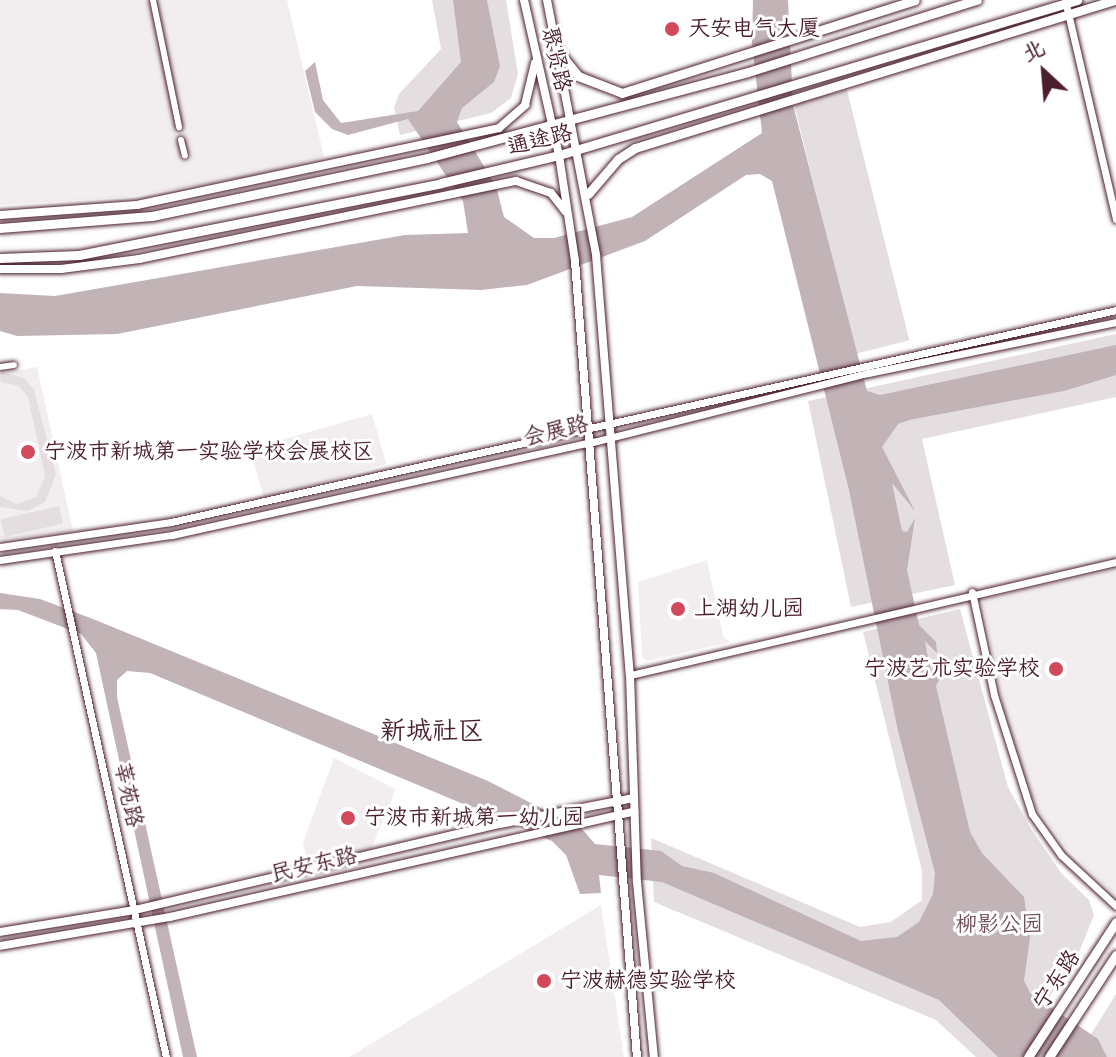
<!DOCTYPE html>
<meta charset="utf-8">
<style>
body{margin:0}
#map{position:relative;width:1116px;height:1057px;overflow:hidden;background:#fff;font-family:Pangolin,"LXGW WenKai TC",sans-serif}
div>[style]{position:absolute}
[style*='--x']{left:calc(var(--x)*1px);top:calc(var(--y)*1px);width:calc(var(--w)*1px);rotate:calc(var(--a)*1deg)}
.built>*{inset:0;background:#f2eeef;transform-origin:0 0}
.green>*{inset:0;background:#e5dee0;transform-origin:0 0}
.water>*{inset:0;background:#c1b3b6}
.roads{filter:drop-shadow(0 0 2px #4a1f2b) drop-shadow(0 0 2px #4a1f2b)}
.minor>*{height:6px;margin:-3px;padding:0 3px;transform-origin:3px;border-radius:3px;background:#fff}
.tertiary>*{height:7px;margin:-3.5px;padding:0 3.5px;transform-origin:3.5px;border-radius:3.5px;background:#fff}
.secondary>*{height:8px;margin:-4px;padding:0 4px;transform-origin:4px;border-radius:4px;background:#fff}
.primary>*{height:9px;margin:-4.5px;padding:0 4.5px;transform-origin:4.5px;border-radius:4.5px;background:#fff}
.dots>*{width:22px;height:22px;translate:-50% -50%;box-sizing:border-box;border:4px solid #fff;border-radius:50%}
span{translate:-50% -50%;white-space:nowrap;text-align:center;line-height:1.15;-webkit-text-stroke:6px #fff;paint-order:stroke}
.poi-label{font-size:22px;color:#4a1f2b}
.left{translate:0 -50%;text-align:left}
.right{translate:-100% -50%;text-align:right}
.street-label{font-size:22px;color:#4a1f2b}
.park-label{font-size:22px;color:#714f58}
.quarter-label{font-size:26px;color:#4a1f2b}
.north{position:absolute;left:1004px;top:32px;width:80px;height:80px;-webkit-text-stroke:6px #fff;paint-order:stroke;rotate:334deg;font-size:22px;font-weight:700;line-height:32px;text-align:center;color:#4a1f2b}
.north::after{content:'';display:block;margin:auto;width:28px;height:36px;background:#4a1f2b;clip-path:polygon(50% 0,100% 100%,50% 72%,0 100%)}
</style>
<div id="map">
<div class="built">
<i style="clip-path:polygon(0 0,287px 0,324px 157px,248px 177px,124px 197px,0 205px)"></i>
<i style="clip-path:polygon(37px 367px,73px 531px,0 540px,0 373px)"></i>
<i style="left:372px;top:414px;width:52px;height:127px;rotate:74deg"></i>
<i style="clip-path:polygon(707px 560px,723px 636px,730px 642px,647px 661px,642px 657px,638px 582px)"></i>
<i style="clip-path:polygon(1116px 569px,1116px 896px,1065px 846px,1036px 806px,1009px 739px,982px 599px)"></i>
<i style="clip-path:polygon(334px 758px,395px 789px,394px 794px,371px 849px,308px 864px,303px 843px)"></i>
<i style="clip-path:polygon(601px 905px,624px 1057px,349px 1057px)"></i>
</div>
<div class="green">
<i style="clip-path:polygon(432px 0,506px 0,518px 74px,511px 98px,491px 113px,400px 135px,394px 108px,399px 94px,441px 49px)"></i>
<i style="left:847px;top:90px;width:258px;height:55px;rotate:76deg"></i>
<i style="clip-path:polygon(1116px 334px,1116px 397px,922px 439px,955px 585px,851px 607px,808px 401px)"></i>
<i style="clip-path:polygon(1px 372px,24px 378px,34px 390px,56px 475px,45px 502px,28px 511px,0 507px,0 496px,16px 504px,36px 497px,45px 476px,28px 397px,19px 386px,0 382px)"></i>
<i style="left:59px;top:506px;width:18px;height:60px;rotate:77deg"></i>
<i style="clip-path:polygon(960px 609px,1008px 787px,1029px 826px,1062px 874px,1089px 900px,1094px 915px,1080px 950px,1010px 1057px,976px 1057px,936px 1020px,654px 902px,651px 838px,860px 927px,891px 922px,922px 900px,922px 871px,863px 632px)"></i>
<i style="clip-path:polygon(1116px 994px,1116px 1057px,1077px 1057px)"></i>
</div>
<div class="water">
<i style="clip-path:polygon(453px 0,487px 0,500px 66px,494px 82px,462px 108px,457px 122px,496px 186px,504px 217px,534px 238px,554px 238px,632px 217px,762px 133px,752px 42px,753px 0,788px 0,793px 105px,867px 391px,880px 395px,1116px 345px,1116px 375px,1064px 391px,909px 420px,898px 424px,882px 447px,915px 511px,892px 483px,902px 531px,907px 532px,915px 518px,907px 570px,919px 625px,936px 642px,937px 653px,925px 641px,929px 663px,934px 675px,938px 660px,942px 674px,936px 686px,970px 832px,982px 853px,1024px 897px,1030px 938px,1024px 981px,1031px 994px,1098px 1039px,1107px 1057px,998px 1057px,939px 1000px,662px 882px,599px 875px,601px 893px,580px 894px,566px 855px,552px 841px,150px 673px,127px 671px,117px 680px,117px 697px,197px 1057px,183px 1057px,96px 653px,81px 634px,18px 610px,0 609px,0 593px,40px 599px,93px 619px,488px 781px,582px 829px,595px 844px,661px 851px,682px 866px,714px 873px,861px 941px,897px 937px,919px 922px,933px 894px,935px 873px,898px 731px,849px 490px,772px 181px,760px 174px,746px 175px,645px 241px,527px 285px,481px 290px,357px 286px,117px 334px,17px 336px,0 331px,0 293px,55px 296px,405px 235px,468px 233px,463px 201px,408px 119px,348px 135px,332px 129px,315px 112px,305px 71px,315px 62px,323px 100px,341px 123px,418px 111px,461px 62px)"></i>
</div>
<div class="roads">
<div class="minor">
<i style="--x:153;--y:0;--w:130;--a:78.4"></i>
<i style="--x:181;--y:140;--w:16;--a:76"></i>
<i style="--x:0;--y:367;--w:14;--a:-8"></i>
</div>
<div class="tertiary">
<i style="--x:1065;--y:0;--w:225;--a:76.9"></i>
<i style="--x:0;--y:547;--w:173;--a:-8.3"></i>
<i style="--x:171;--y:522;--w:968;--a:-12.64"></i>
<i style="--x:55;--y:551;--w:518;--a:77.63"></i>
<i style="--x:0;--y:560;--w:174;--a:-8.3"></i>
<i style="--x:172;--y:535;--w:431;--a:-12.5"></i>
<i style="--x:593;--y:442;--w:284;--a:-14.1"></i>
<i style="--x:868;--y:373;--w:253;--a:-11.6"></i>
<i style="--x:972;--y:592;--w:105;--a:77.9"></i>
<i style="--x:994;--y:695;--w:125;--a:72.3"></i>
<i style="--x:1032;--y:814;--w:50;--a:54.7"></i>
<i style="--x:1061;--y:855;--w:75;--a:42.8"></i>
<i style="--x:630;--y:675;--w:499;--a:-13.1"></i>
</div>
<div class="secondary">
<i style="--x:524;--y:0;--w:159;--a:77.3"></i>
<i style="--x:559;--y:155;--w:107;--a:81.4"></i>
<i style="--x:575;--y:261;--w:798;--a:85.55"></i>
<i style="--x:547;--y:0;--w:260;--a:79.1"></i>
<i style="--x:596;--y:255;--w:421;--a:85.4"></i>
<i style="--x:630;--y:675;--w:207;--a:88.1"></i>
<i style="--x:637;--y:882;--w:176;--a:84.5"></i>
<i style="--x:0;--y:215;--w:137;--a:-4.2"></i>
<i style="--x:137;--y:205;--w:370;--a:-12"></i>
<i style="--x:499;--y:128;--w:35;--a:-41"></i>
<i style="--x:525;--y:105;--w:43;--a:-76.6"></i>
<i style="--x:0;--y:269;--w:61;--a:0"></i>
<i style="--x:61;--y:269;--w:79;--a:-7.3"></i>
<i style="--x:139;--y:259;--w:385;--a:-11.7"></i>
<i style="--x:516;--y:181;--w:37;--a:19"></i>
<i style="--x:551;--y:193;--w:24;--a:52"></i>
<i style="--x:0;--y:932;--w:137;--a:-9.3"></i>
<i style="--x:135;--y:910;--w:375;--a:-13.3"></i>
<i style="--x:500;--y:824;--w:136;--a:-11"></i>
<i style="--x:0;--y:946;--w:172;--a:-9.7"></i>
<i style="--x:170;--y:917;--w:476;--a:-12.8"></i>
</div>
<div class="primary">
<i style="--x:558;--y:51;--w:32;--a:51"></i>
<i style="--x:578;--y:76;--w:47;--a:21.1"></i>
<i style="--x:622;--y:93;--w:307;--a:-17.6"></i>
<i style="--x:588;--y:194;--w:46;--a:-49.4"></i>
<i style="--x:618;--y:159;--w:20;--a:-33"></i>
<i style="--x:635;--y:148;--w:502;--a:-17.14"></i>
<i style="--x:0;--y:228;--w:152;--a:-4.5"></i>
<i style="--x:152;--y:216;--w:281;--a:-11.9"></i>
<i style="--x:427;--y:158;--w:332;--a:-15"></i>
<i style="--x:748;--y:72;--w:240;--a:-17.5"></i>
<i style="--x:0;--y:258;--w:79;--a:-2.2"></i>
<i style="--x:79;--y:255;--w:369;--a:-11.2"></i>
<i style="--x:441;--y:183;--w:121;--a:-13.3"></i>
<i style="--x:559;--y:155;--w:541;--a:-16.66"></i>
<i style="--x:1028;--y:1057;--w:161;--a:-56.9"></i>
<i style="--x:1049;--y:1057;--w:122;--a:-56.7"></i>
</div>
</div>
<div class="dots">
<i style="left:672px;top:29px;background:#d1495b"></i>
<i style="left:28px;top:452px;background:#d1495b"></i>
<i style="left:678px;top:609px;background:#d1495b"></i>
<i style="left:1056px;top:669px;background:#d1495b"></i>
<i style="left:348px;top:818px;background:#d1495b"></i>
<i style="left:544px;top:981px;background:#d1495b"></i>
</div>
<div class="poi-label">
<span class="left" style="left:688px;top:29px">天安电气大厦</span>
<span class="left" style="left:44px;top:452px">宁波市新城第一实验学校会展校区</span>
<span class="left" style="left:694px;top:609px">上湖幼儿园</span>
<span class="right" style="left:1040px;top:669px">宁波艺术实验学校</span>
<span class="left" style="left:364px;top:818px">宁波市新城第一幼儿园</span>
<span class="left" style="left:560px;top:981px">宁波赫德实验学校</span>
</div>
<div class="street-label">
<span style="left:556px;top:59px;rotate:77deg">聚贤路</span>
<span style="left:540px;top:140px;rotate:-14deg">通途路</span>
<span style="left:556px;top:431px;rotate:-13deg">会展路</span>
<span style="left:128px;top:795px;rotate:78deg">莘苑路</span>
<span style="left:314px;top:865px;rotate:-13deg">民安东路</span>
<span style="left:1057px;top:980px;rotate:-57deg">宁东路</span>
</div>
<div class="park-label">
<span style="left:999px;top:925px">柳影公园</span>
</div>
<div class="quarter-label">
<span style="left:432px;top:732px">新城社区</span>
</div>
<div class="north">北</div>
</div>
